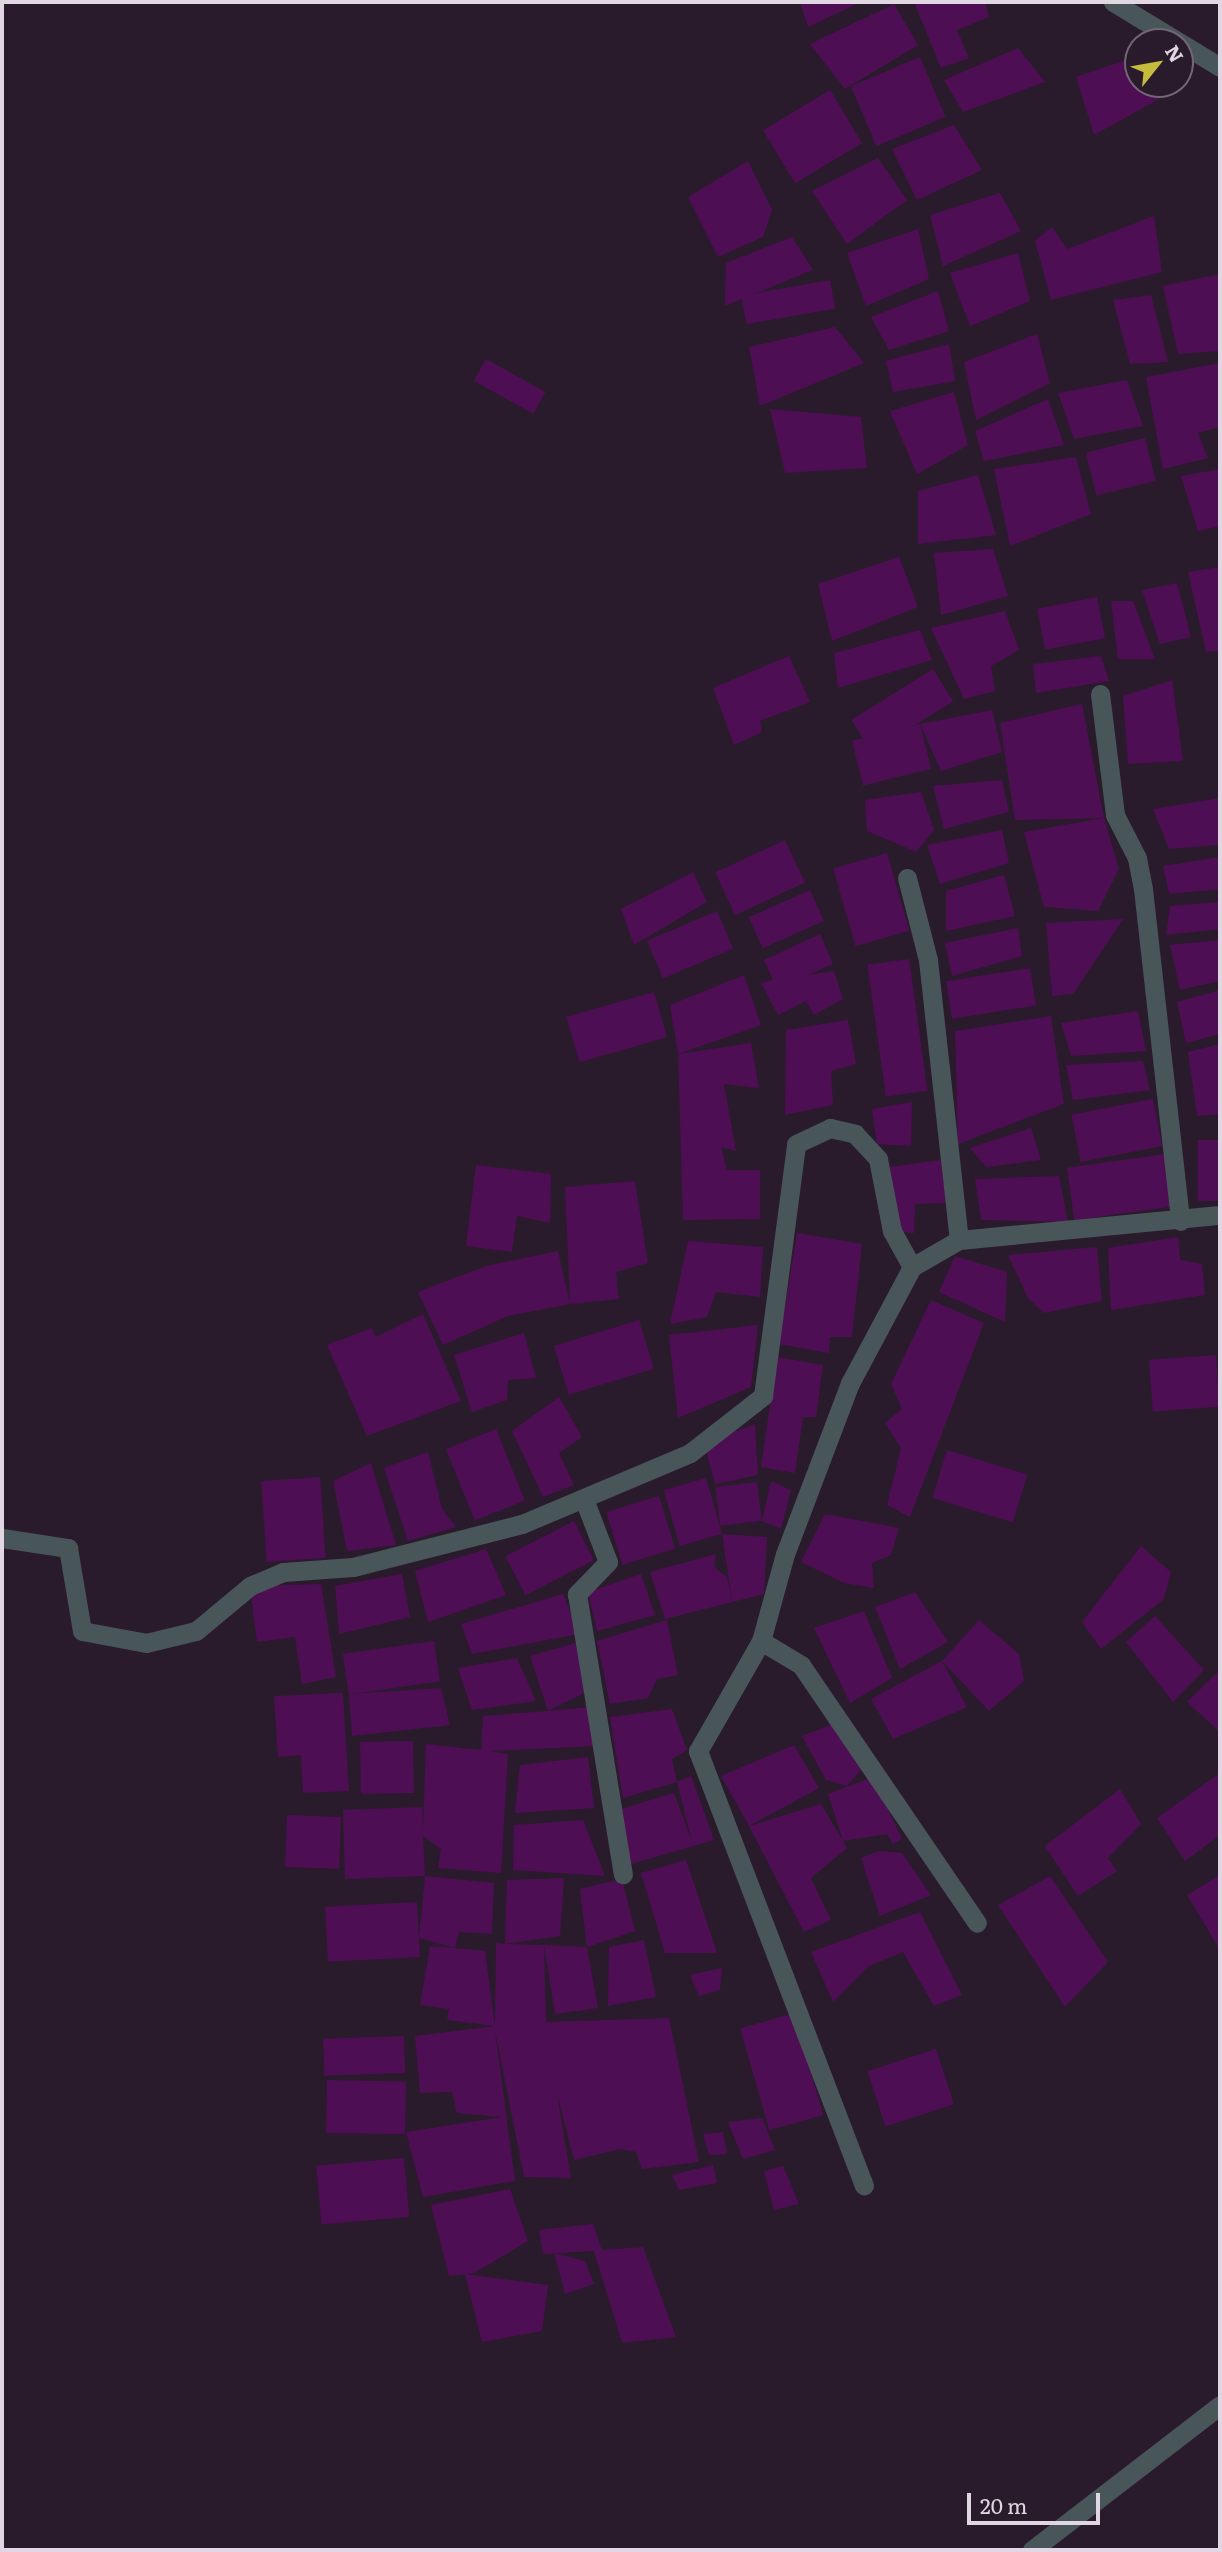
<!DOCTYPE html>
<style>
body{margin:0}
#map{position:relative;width:1222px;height:2552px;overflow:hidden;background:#2a1b2c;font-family:Literata,serif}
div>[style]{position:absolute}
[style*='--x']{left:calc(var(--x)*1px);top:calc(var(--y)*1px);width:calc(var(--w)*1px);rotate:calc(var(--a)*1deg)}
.building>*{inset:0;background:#4e0e54;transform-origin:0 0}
.minor>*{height:19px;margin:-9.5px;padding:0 9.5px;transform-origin:9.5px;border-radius:9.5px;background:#495659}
span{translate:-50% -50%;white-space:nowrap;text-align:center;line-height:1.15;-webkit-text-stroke:5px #2a1b2c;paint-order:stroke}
.frame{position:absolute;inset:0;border:4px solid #e1d7e2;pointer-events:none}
.north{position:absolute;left:1124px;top:28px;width:70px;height:70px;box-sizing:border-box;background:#2a1b2c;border:2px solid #736675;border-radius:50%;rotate:59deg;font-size:19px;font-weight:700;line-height:28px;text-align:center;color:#e1d7e2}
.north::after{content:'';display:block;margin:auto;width:24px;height:32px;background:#c5bc3d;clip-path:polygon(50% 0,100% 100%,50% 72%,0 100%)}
.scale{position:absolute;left:967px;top:2493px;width:133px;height:32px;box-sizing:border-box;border:4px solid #e1d7e2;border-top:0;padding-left:9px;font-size:21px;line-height:24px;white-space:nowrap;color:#e1d7e2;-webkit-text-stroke:5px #2a1b2c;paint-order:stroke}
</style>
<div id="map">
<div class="building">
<i style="clip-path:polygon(800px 2px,861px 2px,808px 27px)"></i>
<i style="clip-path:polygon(914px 2px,985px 2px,989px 17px,957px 30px,969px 58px,941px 68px)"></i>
<i style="clip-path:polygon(894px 4px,918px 45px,845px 89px,810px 44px)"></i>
<i style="clip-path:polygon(1018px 48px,1045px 82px,963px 112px,944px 80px)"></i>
<i style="clip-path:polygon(1138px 56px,1138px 84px,1155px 84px,1161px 98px,1094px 135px,1076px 77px)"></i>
<i style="left:920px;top:57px;width:65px;height:75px;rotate:67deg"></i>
<i style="left:830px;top:90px;width:62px;height:78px;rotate:59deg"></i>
<i style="clip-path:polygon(954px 125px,982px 170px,917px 200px,892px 149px)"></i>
<i style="clip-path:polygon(878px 158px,907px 200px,847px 244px,812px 191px)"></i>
<i style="clip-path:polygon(748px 161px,772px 210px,763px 237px,718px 257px,688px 197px)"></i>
<i style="clip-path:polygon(1000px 193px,1021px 231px,943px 266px,930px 215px)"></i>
<i style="clip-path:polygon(1154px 216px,1162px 272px,1051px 300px,1035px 241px,1052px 227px,1067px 249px)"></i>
<i style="clip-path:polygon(918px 229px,929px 279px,866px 306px,847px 253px)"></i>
<i style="clip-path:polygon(792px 237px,813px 270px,725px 306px,726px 263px)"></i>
<i style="clip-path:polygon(1018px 253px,1030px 301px,970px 326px,950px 273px)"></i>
<i style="clip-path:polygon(1220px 274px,1220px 351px,1178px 354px,1163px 286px)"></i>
<i style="left:830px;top:280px;width:29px;height:90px;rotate:80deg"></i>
<i style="clip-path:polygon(938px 291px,949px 331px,889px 350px,871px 317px)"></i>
<i style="clip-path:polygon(1151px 295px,1168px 362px,1130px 364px,1113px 300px)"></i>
<i style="clip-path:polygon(835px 327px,864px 363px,760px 406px,749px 347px)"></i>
<i style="clip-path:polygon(1037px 334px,1050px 383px,976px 420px,964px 362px)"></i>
<i style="clip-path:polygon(949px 344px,955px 381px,893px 392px,886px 361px)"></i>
<i style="left:486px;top:359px;width:68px;height:25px;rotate:29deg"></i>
<i style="clip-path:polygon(1220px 363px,1220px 427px,1198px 433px,1208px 458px,1163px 469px,1146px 377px)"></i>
<i style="clip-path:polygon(1127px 380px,1143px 426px,1074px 439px,1058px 393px)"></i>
<i style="clip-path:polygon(954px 392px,968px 445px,917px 474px,890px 411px)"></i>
<i style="clip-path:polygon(1048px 399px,1064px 445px,984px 461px,975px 431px)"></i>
<i style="clip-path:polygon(770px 409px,861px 417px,867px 468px,785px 473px)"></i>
<i style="left:1145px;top:438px;width:44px;height:61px;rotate:76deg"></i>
<i style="clip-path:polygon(1076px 457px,1091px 514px,1010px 546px,994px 469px)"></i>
<i style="clip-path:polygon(1220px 469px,1220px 526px,1198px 531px,1181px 476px)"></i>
<i style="clip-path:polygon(978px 475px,996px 535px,918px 544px,918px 491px)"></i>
<i style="clip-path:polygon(993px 549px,1008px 596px,941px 615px,934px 553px)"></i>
<i style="clip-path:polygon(899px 557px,918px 607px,832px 641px,818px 584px)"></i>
<i style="clip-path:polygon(1220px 567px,1220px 651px,1206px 652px,1188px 572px)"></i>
<i style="clip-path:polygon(1177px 583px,1191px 637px,1160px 644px,1142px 590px)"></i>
<i style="left:1097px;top:597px;width:42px;height:61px;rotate:79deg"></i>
<i style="clip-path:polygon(1111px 601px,1133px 601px,1155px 659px,1118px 659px)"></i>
<i style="clip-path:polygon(1005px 611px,1019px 650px,991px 666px,995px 691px,964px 699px,931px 628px)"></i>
<i style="clip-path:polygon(920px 630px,932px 660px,838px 688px,834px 653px)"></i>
<i style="clip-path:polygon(789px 656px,810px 702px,760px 721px,762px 732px,734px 745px,713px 688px)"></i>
<i style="clip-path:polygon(1101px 656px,1109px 681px,1036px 693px,1033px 664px)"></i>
<i style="left:933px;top:669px;width:38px;height:96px;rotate:58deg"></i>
<i style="clip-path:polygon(1172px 680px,1183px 761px,1128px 764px,1123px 696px)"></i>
<i style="clip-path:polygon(1082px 704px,1104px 818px,1015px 820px,1000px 723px)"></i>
<i style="clip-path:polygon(992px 710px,1002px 752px,941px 771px,920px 724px)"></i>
<i style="left:920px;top:724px;width:46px;height:70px;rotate:76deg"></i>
<i style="clip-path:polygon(1002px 780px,1009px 812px,944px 829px,933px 786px)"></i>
<i style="clip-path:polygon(921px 792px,934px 830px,916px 852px,867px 831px,865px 800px)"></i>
<i style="clip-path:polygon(1220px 798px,1220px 845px,1169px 849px,1153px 809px)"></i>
<i style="clip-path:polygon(1104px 818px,1119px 869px,1098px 911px,1044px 907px,1024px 832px)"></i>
<i style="clip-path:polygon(1002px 830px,1009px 863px,940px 884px,927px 845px)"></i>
<i style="left:785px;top:840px;width:47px;height:77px;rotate:65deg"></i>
<i style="left:887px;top:853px;width:81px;height:56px;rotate:74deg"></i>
<i style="clip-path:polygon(1220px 857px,1220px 889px,1169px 894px,1163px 866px)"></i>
<i style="clip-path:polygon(693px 872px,707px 902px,634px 945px,621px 909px)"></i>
<i style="clip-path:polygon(1004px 875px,1015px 916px,946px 931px,946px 891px)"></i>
<i style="left:810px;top:890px;width:34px;height:67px;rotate:66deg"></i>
<i style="clip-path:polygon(1220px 902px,1220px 929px,1166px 935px,1170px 906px)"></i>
<i style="left:717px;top:911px;width:41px;height:76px;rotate:67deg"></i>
<i style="clip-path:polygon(1123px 919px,1073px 994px,1052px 996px,1046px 923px)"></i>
<i style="clip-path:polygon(1018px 928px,1022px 956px,952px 976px,945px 943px)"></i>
<i style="clip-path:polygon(820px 934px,833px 964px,808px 975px,834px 971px,843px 999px,814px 1015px,806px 1001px,778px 1015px,761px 983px,773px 980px,764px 960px)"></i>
<i style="clip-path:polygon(1220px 940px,1220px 981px,1180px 990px,1170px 945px)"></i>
<i style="left:909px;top:959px;width:133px;height:42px;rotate:82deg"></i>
<i style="left:1030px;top:968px;width:38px;height:85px;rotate:81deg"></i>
<i style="clip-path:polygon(744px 975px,761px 1025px,678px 1054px,670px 1005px)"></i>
<i style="clip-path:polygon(1220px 990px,1220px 1034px,1186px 1043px,1177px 1002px)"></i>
<i style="left:654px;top:992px;width:47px;height:91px;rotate:74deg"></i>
<i style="clip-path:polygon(1138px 1011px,1146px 1051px,1071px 1056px,1061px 1023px)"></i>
<i style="clip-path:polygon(1051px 1016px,1064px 1104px,958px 1144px,955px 1031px)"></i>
<i style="clip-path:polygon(848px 1020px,856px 1064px,831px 1071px,833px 1105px,785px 1115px,786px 1030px)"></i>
<i style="clip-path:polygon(751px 1043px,759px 1088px,724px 1084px,736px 1151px,721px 1147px,727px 1170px,760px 1170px,760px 1219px,683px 1220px,678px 1054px)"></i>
<i style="clip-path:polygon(1220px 1044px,1220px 1114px,1197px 1116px,1188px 1052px)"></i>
<i style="clip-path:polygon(1143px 1061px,1150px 1090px,1073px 1100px,1066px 1065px)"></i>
<i style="left:1153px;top:1099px;width:48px;height:83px;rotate:79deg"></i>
<i style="clip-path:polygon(912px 1102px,911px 1146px,877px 1144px,872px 1109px)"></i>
<i style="clip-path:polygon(1031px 1128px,1041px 1160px,986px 1167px,970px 1148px)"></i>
<i style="left:1220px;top:1140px;width:61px;height:22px;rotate:90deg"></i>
<i style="left:1165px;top:1154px;width:53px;height:99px;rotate:82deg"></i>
<i style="clip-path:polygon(941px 1160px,946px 1203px,915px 1204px,914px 1233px,892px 1231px,889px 1167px)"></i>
<i style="clip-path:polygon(476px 1165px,551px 1174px,550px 1223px,517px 1216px,512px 1252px,466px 1246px)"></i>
<i style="clip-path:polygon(1059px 1176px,1068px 1222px,981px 1220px,975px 1179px)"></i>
<i style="clip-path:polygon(635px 1181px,648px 1263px,616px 1272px,619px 1299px,570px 1304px,565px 1187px)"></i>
<i style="clip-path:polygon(797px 1233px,862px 1244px,852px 1337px,830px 1337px,829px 1353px,779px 1344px)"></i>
<i style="clip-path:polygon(1178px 1237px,1180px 1260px,1202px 1264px,1205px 1295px,1111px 1310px,1108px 1248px)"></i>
<i style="clip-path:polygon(688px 1241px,763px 1247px,760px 1297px,716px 1292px,707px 1317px,670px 1324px)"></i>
<i style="clip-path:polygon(1097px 1247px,1102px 1301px,1044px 1313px,1028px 1298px,1008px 1255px)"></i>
<i style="clip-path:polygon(558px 1251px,570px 1304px,508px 1316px,443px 1345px,418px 1292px,486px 1266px)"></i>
<i style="clip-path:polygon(955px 1256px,1007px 1272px,1005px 1322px,939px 1292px)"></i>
<i style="clip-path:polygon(931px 1300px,984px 1323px,910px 1517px,887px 1505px,901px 1448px,885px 1423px,902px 1409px,891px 1384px)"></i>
<i style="clip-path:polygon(423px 1314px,461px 1401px,367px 1436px,327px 1345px,372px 1328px,376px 1337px)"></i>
<i style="left:639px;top:1320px;width:51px;height:89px;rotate:73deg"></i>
<i style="clip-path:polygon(758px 1325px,751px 1387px,678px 1418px,669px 1335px)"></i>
<i style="clip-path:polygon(524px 1333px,536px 1378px,508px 1380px,507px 1400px,472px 1412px,454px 1355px)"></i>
<i style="left:1216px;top:1355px;width:52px;height:67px;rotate:86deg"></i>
<i style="clip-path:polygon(777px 1357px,823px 1365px,816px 1417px,803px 1417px,795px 1473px,761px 1467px)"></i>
<i style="clip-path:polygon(559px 1397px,582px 1437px,559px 1453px,574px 1485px,543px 1497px,512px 1431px)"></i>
<i style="clip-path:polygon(755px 1424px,758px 1475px,715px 1484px,704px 1443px)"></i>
<i style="left:496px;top:1429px;width:77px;height:54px;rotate:68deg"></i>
<i style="left:947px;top:1450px;width:84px;height:50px;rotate:17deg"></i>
<i style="clip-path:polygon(428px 1452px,442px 1509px,456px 1527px,408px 1541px,384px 1468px)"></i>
<i style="clip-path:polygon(371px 1463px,396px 1545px,347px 1551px,333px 1481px)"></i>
<i style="left:320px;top:1477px;width:81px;height:59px;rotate:86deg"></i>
<i style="left:706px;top:1478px;width:58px;height:44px;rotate:74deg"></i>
<i style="clip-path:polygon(771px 1481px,791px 1490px,781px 1529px,762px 1521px)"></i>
<i style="left:757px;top:1482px;width:39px;height:42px;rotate:83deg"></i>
<i style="left:659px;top:1496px;width:55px;height:55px;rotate:73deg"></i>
<i style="clip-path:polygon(825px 1514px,899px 1528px,891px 1555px,872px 1563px,874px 1588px,844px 1583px,801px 1562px)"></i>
<i style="left:574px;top:1521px;width:44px;height:77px;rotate:63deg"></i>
<i style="clip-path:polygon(722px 1534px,767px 1537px,764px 1594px,665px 1619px,650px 1572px,716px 1554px,714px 1567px,727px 1577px,732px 1600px)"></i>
<i style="clip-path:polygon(1141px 1546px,1171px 1572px,1164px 1599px,1101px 1649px,1082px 1622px)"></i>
<i style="clip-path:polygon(486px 1549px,506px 1595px,428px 1622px,415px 1571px)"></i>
<i style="clip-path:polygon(402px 1574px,410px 1617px,339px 1634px,335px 1586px)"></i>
<i style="clip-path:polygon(641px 1574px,655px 1615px,597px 1631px,588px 1592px)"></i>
<i style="clip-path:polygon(321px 1584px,336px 1677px,302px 1684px,295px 1637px,257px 1642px,250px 1586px)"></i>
<i style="clip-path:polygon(915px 1592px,948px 1642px,900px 1669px,875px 1607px)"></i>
<i style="clip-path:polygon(563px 1594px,579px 1634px,472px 1654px,461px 1624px)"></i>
<i style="clip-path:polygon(864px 1611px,892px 1678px,850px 1703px,814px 1628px)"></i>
<i style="clip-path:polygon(1155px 1616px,1204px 1670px,1173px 1702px,1126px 1642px)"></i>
<i style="clip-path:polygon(667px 1620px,678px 1675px,657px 1679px,648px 1698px,610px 1704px,597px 1641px)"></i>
<i style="clip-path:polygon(979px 1620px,1019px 1654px,1024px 1681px,989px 1711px,942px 1661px,967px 1707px,893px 1739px,871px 1699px,942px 1661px)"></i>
<i style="left:434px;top:1641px;width:41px;height:92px;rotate:82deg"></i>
<i style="clip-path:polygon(576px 1643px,588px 1691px,548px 1711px,589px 1707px,594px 1746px,490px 1751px,508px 1754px,501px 1873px,438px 1868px,441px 1849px,423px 1836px,425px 1876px,345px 1879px,343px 1810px,422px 1807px,423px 1830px,426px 1744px,481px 1750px,483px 1716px,548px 1711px,530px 1656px)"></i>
<i style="clip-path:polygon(517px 1658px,536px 1701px,472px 1710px,458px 1668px)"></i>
<i style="clip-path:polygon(1220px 1670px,1220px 1732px,1187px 1702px)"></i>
<i style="clip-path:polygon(441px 1688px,450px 1725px,352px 1736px,349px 1694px)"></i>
<i style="clip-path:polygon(343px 1693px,349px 1791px,303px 1793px,301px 1755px,278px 1757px,274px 1696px)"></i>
<i style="clip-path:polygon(672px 1709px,687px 1750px,672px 1759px,677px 1782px,623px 1798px,610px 1717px)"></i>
<i style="clip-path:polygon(833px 1724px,861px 1770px,847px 1786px,826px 1780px,802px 1736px)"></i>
<i style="left:413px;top:1741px;width:52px;height:53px;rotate:89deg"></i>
<i style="clip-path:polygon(794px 1745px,819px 1788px,749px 1826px,721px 1776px)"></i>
<i style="clip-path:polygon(588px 1757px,594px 1808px,515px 1813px,520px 1765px)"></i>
<i style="clip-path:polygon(1220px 1773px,1220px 1835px,1185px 1861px,1157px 1818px)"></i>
<i style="clip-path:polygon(691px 1776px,714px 1840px,628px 1865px,618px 1810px,674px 1793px,692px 1842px,677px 1782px)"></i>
<i style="clip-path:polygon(873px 1777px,902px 1839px,893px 1844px,887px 1834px,843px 1841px,847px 1848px,811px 1878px,831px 1920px,804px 1932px,749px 1826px,821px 1804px,843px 1841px,828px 1794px)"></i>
<i style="clip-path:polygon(1120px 1789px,1141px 1824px,1108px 1858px,1117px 1871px,1078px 1896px,1045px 1846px)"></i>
<i style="left:287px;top:1815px;width:54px;height:52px;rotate:2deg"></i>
<i style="clip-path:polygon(583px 1820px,605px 1876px,513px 1870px,514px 1825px)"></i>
<i style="clip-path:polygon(879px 1851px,902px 1853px,931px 1895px,880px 1916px,861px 1858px)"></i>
<i style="clip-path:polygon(686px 1860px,717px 1953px,665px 1953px,641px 1873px)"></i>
<i style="clip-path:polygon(1220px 1875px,1220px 1950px,1187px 1895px)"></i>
<i style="clip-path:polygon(425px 1876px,494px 1883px,492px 1934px,459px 1932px,455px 1948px,485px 1951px,495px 2026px,496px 1943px,505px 1944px,507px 1880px,564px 1878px,560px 1936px,505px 1944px,544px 1945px,587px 1947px,598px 2008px,555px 2014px,544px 1945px,546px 2022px,669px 2018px,699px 2162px,642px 2169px,636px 2152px,620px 2149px,574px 2160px,557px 2094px,571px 2178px,524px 2177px,495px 2030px,515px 2181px,423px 2197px,406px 2132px,502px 2117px,457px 2113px,452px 2092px,420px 2093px,415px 2036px,495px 2026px,447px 2020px,449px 2009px,420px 2005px,430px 1946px,455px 1948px,419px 1938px)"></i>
<i style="clip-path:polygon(1050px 1876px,1108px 1962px,1065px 2007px,998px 1905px)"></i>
<i style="clip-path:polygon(622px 1879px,635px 1931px,587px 1947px,580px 1889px)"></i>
<i style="left:417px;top:1902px;width:55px;height:92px;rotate:87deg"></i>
<i style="clip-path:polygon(920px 1912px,962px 1995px,934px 2006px,903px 1952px,869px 1966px,833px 2002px,811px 1952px)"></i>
<i style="clip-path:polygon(644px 1940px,656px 1997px,608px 2006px,609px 1947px)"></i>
<i style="clip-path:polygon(722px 1968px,720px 1990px,699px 1996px,690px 1975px)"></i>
<i style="left:794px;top:2013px;width:106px;height:56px;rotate:74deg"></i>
<i style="left:404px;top:2036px;width:37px;height:81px;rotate:88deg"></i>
<i style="left:936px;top:2049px;width:58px;height:72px;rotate:72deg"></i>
<i style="left:327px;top:2080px;width:79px;height:53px;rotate:1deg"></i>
<i style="clip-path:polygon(762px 2118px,775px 2150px,743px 2159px,728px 2122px)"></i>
<i style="clip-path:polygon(723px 2132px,727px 2154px,709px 2155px,703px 2134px)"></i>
<i style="left:404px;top:2158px;width:59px;height:88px;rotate:85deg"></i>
<i style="clip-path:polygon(713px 2165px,717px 2183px,679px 2190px,672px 2175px)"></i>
<i style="clip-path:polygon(783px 2166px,799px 2204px,774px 2210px,764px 2171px)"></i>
<i style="clip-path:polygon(510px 2189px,528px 2241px,474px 2273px,449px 2276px,431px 2205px)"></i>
<i style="clip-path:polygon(593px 2224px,602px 2250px,643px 2247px,676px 2337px,622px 2343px,594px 2251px,543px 2254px,539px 2230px)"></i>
<i style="clip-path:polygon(554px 2253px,585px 2261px,594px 2284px,565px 2294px)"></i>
<i style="clip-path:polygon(465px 2274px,548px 2285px,542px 2331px,482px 2342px)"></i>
</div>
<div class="minor">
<i style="--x:1113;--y:2;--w:125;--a:31.3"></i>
<i style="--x:1100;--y:694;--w:122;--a:82.9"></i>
<i style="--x:1115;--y:815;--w:48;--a:62.9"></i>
<i style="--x:1137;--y:858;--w:32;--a:79"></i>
<i style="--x:1143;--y:889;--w:334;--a:83.6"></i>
<i style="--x:907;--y:878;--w:85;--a:75.6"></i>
<i style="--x:928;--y:960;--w:282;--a:83.7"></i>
<i style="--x:912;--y:1267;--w:54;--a:-29.9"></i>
<i style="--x:959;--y:1240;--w:262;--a:-5.5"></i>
<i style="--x:584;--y:1499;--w:67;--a:69.1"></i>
<i style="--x:608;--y:1562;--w:45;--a:134.1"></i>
<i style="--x:577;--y:1594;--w:284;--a:80.7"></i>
<i style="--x:2;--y:1538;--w:67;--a:8.6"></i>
<i style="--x:68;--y:1548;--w:84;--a:80.4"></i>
<i style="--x:82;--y:1631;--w:65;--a:10.6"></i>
<i style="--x:146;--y:1643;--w:51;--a:-13.5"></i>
<i style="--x:196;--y:1631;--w:70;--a:-39.8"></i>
<i style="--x:250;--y:1586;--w:36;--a:-23"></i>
<i style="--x:283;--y:1572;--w:70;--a:-4.1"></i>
<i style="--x:353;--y:1567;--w:174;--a:-14.3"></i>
<i style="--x:522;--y:1524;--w:182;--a:-22.9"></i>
<i style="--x:690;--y:1453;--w:93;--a:-38"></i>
<i style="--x:763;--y:1396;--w:254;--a:-82.5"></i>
<i style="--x:796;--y:1144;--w:38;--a:-25"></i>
<i style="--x:830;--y:1128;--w:26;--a:13"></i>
<i style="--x:855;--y:1134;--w:34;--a:47"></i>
<i style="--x:878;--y:1159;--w:73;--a:79"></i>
<i style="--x:892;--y:1231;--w:41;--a:60.9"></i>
<i style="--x:912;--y:1267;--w:132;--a:118.1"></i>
<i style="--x:850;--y:1383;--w:183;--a:110.8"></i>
<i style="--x:785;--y:1554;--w:90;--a:105.4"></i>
<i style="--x:761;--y:1641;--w:127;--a:119.8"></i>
<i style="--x:698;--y:1751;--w:465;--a:69.1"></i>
<i style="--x:761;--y:1641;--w:47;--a:31"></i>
<i style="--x:801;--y:1665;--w:312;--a:55.7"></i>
<i style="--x:1032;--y:2550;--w:237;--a:-37.6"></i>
</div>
<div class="frame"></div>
<div class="north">N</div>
<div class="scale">20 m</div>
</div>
